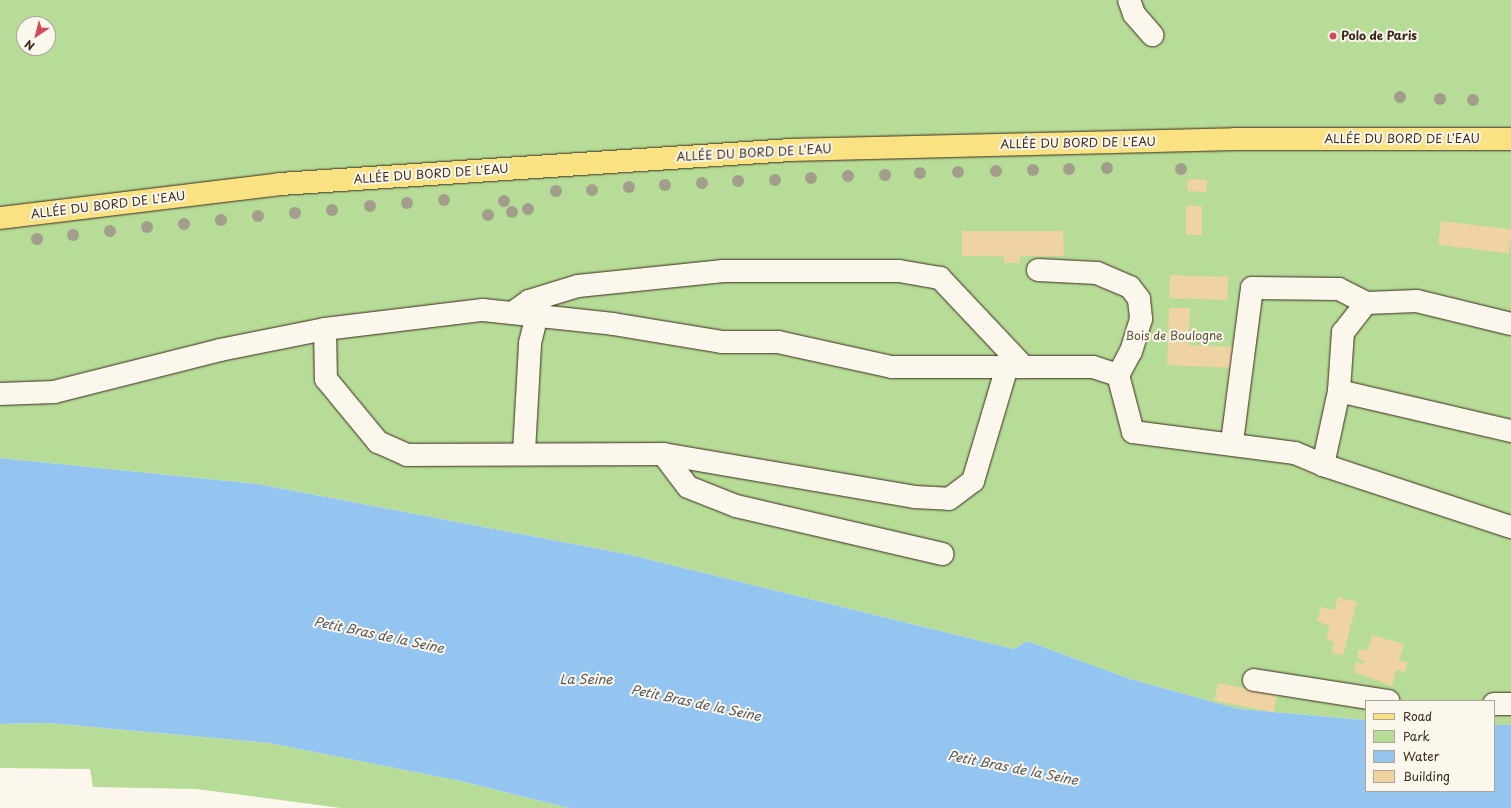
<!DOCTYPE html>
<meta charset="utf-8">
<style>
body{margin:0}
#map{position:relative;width:1511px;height:808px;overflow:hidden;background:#fbf7ec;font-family:"Playpen Sans",sans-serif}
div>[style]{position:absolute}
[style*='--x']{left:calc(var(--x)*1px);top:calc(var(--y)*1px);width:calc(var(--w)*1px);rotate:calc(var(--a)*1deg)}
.green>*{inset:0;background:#b7dc97}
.water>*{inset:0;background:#94c5f0}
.building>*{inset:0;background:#efd3a3;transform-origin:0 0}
.roads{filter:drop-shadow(0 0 1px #3b2a1e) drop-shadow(0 0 1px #3b2a1e)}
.minor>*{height:22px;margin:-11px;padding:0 11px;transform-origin:11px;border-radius:11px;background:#fbf7ec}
.major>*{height:22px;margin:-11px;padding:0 11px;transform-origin:11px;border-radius:11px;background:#fae181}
.trees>*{width:12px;height:12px;margin:-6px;border-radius:50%;background:#a29e8b}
.dots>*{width:11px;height:11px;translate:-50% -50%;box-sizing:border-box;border:2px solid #fbf7ec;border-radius:50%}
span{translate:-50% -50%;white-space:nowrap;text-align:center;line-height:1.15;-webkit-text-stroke:4px #fbf7ec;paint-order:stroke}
.poi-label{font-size:12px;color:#3b2a1e;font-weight:700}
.left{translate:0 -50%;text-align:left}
.street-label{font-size:12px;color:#3b2a1e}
.park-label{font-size:12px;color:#5a563c}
.water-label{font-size:13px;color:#56585d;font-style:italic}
.legend{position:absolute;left:1365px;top:700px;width:130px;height:92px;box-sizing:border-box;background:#fbf7ec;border:1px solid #aea59a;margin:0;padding:5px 7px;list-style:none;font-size:12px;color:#3b2a1e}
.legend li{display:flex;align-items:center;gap:8px;height:20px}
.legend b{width:20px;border:1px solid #aea59a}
.north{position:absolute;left:16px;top:16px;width:40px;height:40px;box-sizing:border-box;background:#fbf7ec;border:1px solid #aea59a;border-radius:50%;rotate:215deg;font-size:11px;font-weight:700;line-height:16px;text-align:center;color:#3b2a1e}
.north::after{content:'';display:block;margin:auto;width:14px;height:18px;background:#d1495b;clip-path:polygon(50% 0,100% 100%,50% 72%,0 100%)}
</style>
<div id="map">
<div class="green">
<i style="clip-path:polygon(evenodd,0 0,1511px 0,1511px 725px,1494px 725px,1494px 701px,1366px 701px,1366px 720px,1239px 709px,1130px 679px,1027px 641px,1014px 649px,631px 555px,258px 484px,0 458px,0 0,24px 24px,48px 24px,48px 48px,24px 48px,24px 24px)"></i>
<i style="clip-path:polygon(48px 723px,269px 743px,460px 781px,569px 808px,341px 808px,196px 789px,93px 787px,90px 769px,0 768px,0 724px)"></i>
</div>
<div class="water">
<i style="clip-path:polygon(0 458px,258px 484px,631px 555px,1014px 649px,1027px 641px,1130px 679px,1239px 709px,1366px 720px,1366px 791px,1494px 791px,1494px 725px,1511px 725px,1511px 808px,569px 808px,460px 781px,269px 743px,48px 723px,0 724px)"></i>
</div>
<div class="building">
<i style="left:1188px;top:179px;width:19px;height:12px;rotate:3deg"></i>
<i style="left:1186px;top:206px;width:16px;height:29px"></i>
<i style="left:1441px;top:221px;width:71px;height:24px;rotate:7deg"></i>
<i style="clip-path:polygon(962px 231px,1063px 231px,1064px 256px,1020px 256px,1020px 263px,1004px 263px,1004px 256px,962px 256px)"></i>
<i style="left:1170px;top:275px;width:58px;height:23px;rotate:2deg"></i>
<i style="clip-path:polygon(1169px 308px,1190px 308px,1188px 345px,1235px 347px,1234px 368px,1167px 365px)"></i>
<i style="clip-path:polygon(1338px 597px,1357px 602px,1343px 656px,1332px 652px,1334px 642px,1326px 639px,1330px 626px,1317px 621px,1321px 607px,1334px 610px)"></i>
<i style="clip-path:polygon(1372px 635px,1404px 644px,1399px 660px,1408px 663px,1405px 672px,1396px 670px,1392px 686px,1354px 672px,1356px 662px,1363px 664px,1364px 661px,1357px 658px,1359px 649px,1367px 651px)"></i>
<i style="left:1218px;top:683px;width:60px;height:18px;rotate:11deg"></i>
</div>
<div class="roads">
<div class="minor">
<i style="--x:1129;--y:0;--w:15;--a:70"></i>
<i style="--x:1134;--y:14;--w:28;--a:49"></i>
<i style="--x:1038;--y:270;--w:59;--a:2.9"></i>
<i style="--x:1097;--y:273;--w:36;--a:23"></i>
<i style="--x:1130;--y:287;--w:15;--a:53"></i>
<i style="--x:1139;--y:299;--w:20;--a:84"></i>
<i style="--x:1141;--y:319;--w:34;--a:107"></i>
<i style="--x:1131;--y:351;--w:27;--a:118"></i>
<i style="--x:514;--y:312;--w:19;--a:-36"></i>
<i style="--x:529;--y:301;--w:51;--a:-17"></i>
<i style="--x:578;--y:286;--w:146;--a:-5.9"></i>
<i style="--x:723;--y:271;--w:176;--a:0"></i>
<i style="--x:899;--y:271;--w:42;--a:9.7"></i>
<i style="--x:940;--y:278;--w:122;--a:46.7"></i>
<i style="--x:1511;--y:324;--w:97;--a:-166.3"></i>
<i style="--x:1417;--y:301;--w:51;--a:177.8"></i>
<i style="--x:1366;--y:303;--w:37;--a:128"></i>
<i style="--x:1343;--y:332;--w:59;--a:93.9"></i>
<i style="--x:1339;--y:391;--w:76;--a:102.2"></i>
<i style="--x:1323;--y:465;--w:198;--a:18.3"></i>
<i style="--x:325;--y:329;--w:50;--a:88.9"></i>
<i style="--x:326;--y:379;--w:82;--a:50.5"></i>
<i style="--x:378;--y:442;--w:32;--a:24"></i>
<i style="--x:407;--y:455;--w:256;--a:-0.2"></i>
<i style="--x:663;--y:454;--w:255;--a:9.7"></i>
<i style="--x:914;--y:497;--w:35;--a:3"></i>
<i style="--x:949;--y:499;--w:30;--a:-37"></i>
<i style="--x:973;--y:481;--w:119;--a:-73.4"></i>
<i style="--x:1339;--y:391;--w:177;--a:13.1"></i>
<i style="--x:0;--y:394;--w:54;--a:-2.1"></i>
<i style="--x:54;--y:392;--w:171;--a:-14.2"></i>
<i style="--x:220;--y:350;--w:107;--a:-11.3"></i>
<i style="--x:325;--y:329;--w:159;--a:-6.9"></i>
<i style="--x:483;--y:310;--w:131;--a:6.1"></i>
<i style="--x:613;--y:324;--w:110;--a:9.4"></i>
<i style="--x:722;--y:342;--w:56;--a:0"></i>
<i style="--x:778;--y:342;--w:117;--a:12.4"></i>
<i style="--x:892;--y:367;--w:201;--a:0"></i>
<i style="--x:1093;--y:367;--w:26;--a:18"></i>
<i style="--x:1118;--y:375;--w:59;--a:75.3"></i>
<i style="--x:1133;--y:432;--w:163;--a:7.4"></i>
<i style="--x:1295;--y:453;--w:30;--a:23"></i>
<i style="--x:1232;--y:442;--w:155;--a:-82.6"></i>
<i style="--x:1252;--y:288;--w:87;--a:0.7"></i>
<i style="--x:1339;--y:289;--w:30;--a:27"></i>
<i style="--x:524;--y:452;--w:109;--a:-86.8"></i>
<i style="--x:530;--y:343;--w:30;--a:-76"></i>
<i style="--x:663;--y:454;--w:41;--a:52.9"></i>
<i style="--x:688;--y:487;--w:52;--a:21.6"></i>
<i style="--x:736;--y:506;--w:212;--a:13.1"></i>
<i style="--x:1254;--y:680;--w:136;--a:8.9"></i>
<i style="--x:1494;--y:704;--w:17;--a:0"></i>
</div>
<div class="major">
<i style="--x:0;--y:218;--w:282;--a:-6.9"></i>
<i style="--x:280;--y:184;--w:511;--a:-3.81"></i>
<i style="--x:790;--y:150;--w:445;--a:-1.4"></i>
<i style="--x:1235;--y:139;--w:276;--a:0"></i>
</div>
</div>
<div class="trees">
<i style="left:1400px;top:97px"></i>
<i style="left:1440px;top:99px"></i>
<i style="left:1473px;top:100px"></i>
<i style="left:1107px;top:168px"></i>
<i style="left:1069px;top:169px"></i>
<i style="left:1181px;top:169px"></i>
<i style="left:1033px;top:170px"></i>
<i style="left:996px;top:171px"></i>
<i style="left:958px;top:172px"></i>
<i style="left:920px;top:173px"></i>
<i style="left:885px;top:175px"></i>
<i style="left:848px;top:176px"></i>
<i style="left:811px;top:178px"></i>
<i style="left:775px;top:180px"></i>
<i style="left:738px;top:181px"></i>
<i style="left:702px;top:183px"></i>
<i style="left:665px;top:185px"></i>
<i style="left:629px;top:187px"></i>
<i style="left:592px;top:190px"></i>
<i style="left:556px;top:191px"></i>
<i style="left:444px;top:200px"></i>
<i style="left:504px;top:201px"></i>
<i style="left:407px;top:203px"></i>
<i style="left:370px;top:206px"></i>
<i style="left:528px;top:209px"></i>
<i style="left:332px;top:210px"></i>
<i style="left:512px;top:212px"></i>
<i style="left:295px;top:213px"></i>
<i style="left:488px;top:215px"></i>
<i style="left:258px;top:216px"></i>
<i style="left:221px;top:220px"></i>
<i style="left:184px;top:224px"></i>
<i style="left:147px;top:227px"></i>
<i style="left:110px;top:231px"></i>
<i style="left:73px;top:235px"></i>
<i style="left:37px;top:239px"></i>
</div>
<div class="dots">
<i style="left:1333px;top:36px;background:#d1495b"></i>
</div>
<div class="poi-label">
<span class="left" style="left:1341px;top:36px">Polo de Paris</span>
</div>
<div class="street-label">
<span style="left:1402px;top:139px">ALLÉE DU BORD DE L'EAU</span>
<span style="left:1078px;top:143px;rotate:-1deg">ALLÉE DU BORD DE L'EAU</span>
<span style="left:754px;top:153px;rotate:-3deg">ALLÉE DU BORD DE L'EAU</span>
<span style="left:431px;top:174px;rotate:-4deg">ALLÉE DU BORD DE L'EAU</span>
<span style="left:108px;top:205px;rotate:-7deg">ALLÉE DU BORD DE L'EAU</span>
</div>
<div class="park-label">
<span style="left:1174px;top:336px">Bois de Boulogne</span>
</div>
<div class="water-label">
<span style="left:379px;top:635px;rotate:12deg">Petit Bras de la Seine</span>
<span style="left:586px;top:679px">La Seine</span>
<span style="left:696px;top:703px;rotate:12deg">Petit Bras de la Seine</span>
<span style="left:1013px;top:768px;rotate:11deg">Petit Bras de la Seine</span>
</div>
<ul class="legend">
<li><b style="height:5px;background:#fae181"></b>Road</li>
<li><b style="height:11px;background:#b7dc97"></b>Park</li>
<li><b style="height:11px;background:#94c5f0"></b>Water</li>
<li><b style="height:11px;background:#efd3a3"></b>Building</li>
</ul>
<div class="north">N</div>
</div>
